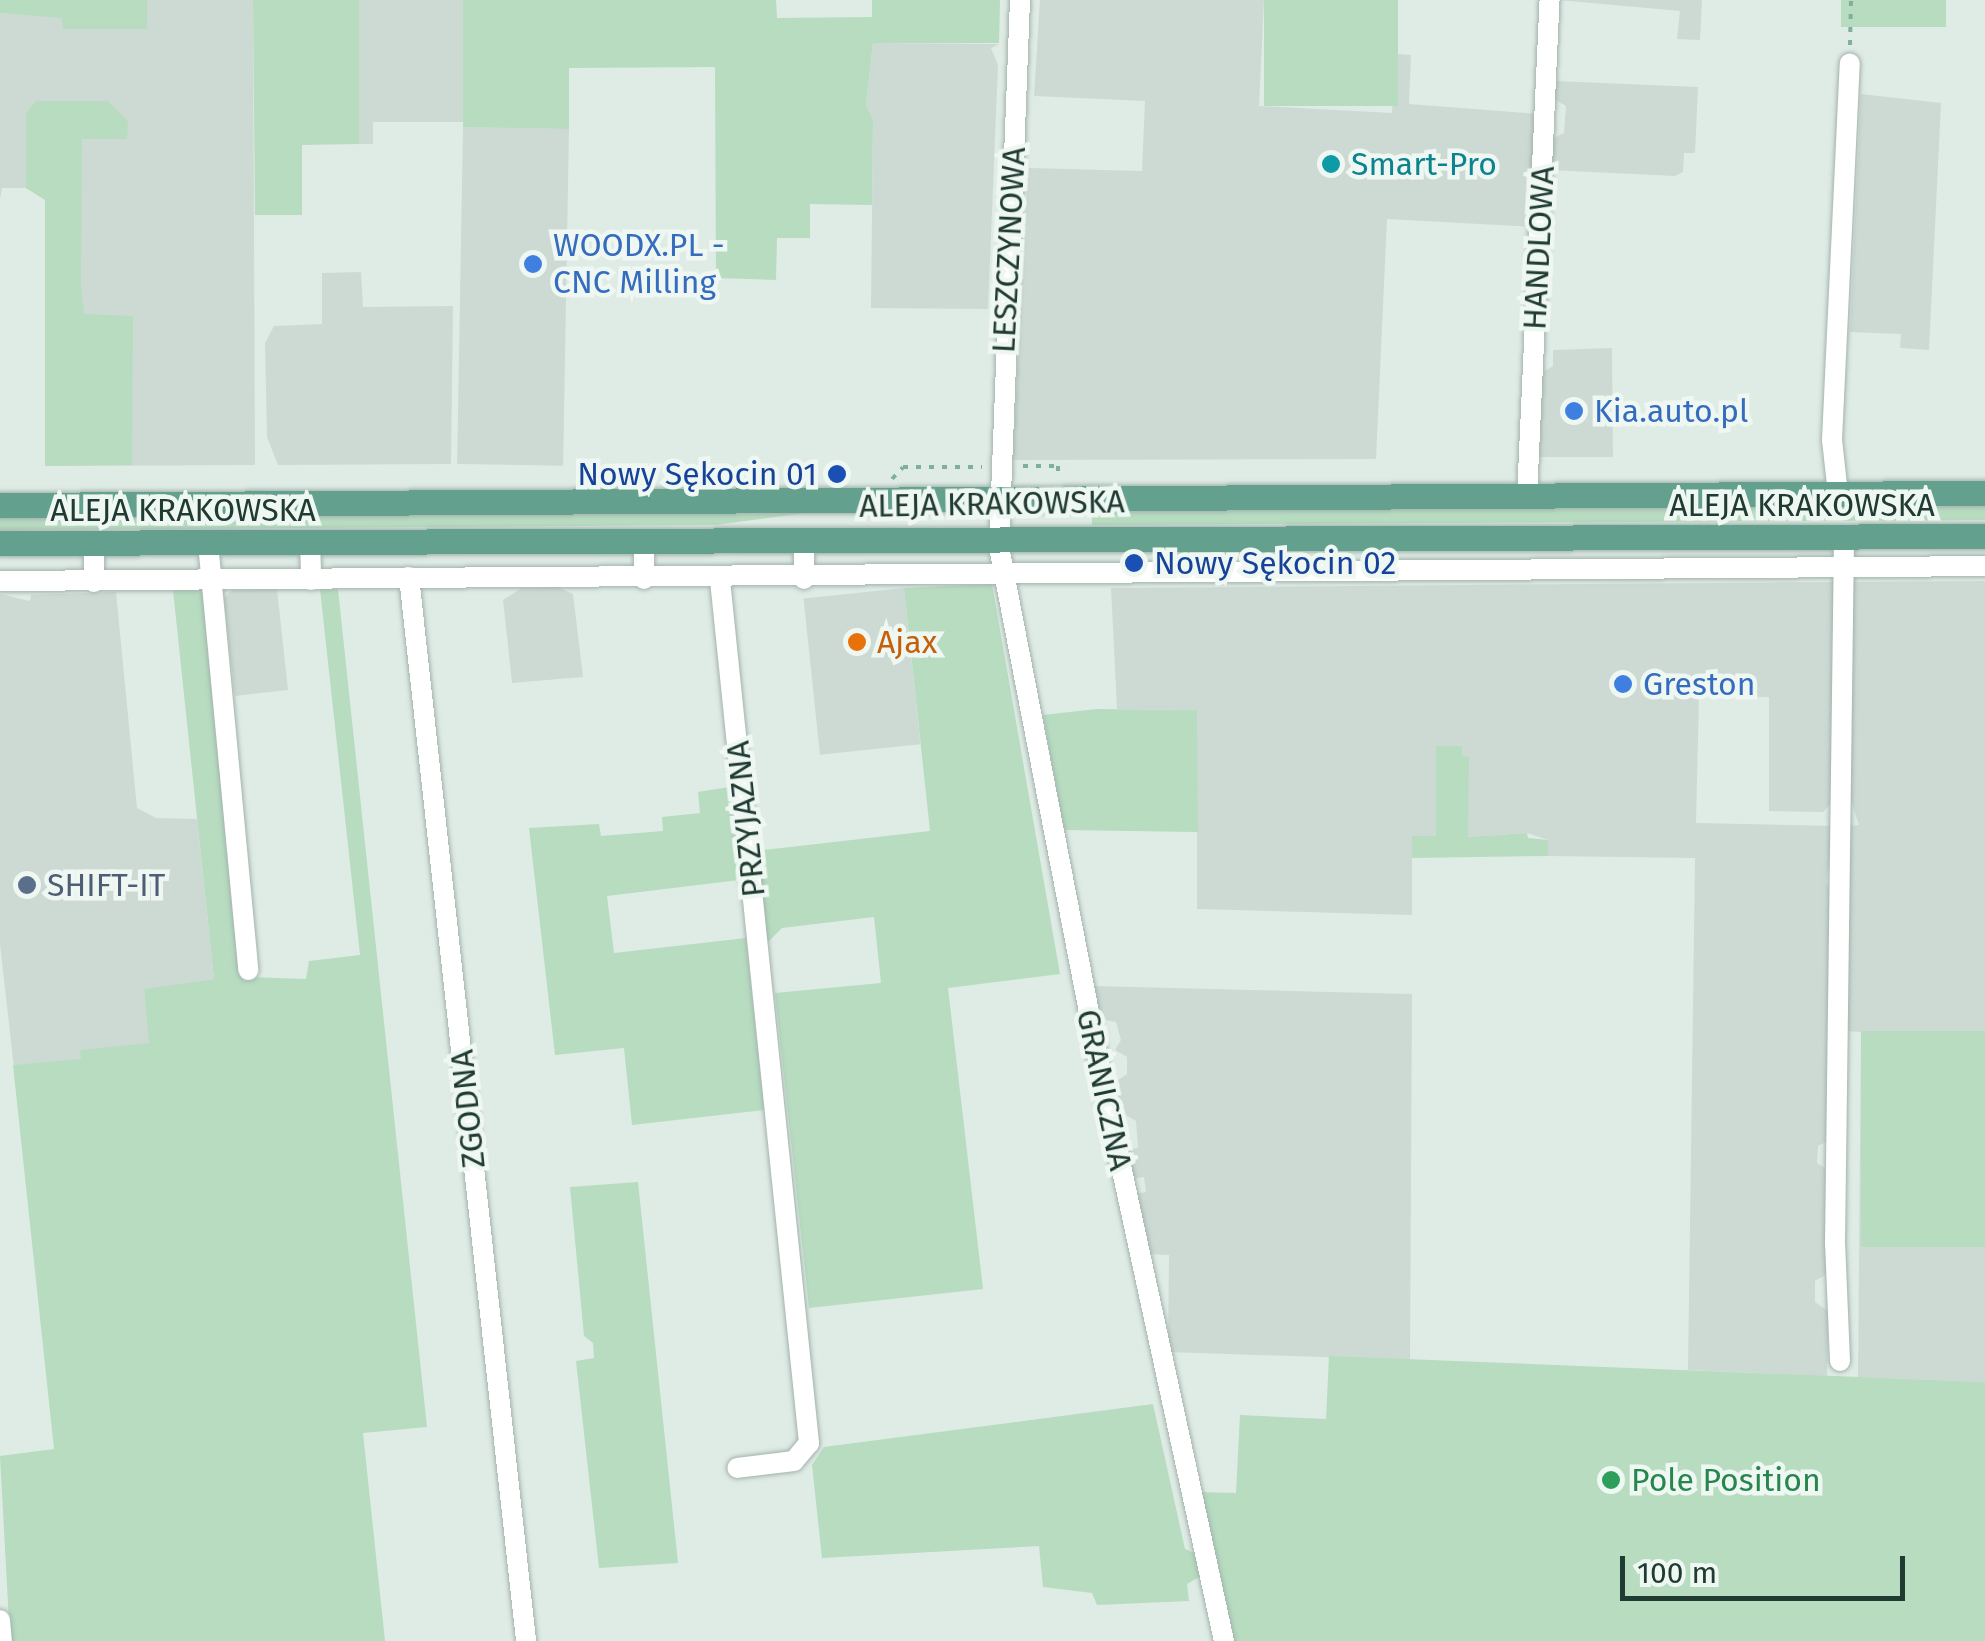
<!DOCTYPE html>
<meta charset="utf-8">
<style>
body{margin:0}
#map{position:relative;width:1985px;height:1641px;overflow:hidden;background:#dfebe5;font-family:"Fira Sans",sans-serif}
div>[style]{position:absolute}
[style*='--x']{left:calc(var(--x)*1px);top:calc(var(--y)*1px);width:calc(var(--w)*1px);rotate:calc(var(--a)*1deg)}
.built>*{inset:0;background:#cddad4;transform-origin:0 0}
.green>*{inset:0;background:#b7dcc0;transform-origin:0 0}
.path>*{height:4px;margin-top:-2px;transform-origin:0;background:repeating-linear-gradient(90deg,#7faf9d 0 5px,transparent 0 13px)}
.roads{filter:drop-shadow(0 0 2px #a2b3ac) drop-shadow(0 0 2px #a2b3ac)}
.minor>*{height:20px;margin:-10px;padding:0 10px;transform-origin:10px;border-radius:10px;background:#fff}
.major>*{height:25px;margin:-12.5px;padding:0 12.5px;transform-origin:12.5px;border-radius:12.5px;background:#63a18e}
.dots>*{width:28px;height:28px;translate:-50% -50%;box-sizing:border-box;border:5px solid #eff7f3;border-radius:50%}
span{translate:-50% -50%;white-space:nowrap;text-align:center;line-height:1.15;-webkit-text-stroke:9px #eff7f3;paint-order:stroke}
.culture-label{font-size:32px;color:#0d838f}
.left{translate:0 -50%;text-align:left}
.shop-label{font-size:32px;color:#366cbe}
.street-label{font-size:32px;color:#203b32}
.transit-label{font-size:32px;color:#164399}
.right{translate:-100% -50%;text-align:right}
.food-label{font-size:32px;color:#c56008}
.service-label{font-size:32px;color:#4e5e75}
.leisure-label{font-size:32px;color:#27864d}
.scale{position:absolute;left:1620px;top:1556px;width:285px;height:45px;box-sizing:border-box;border:5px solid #203b32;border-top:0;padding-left:12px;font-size:30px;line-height:35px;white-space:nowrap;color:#203b32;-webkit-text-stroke:8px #eff7f3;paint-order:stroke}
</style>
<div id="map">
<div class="built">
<i style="clip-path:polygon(147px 0,253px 0,255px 465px,45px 466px,45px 199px,26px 188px,2px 188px,0 199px,0 13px,63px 17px,63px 28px,146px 29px)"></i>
<i style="clip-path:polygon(359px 0,463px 0,463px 122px,373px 122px,373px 144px,359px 144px)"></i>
<i style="clip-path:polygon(1040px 0,1264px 0,1259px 106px,1392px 113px,1396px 54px,1411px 55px,1409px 104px,1538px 114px,1533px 227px,1387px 219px,1376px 459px,1013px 460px,1028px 168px,1142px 171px,1145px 101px,1034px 96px)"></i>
<i style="clip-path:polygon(1558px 0,1702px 0,1700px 40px,1677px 39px,1680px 11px)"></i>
<i style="clip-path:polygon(873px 43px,999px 44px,991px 48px,998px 65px,988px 309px,871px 308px,873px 120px,866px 104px)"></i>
<i style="clip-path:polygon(1555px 81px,1698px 87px,1695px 153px,1684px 153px,1683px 172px,1675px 176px,1550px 170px,1551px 139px,1564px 133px,1566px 106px,1554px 99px)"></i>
<i style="clip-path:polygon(1861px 94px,1941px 103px,1929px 350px,1900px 348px,1901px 334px,1850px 332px)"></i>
<i style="left:463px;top:127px;width:106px;height:337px;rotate:1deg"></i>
<i style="clip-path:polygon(361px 272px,363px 307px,453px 306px,451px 464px,278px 465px,267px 437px,265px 343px,274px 326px,322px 324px,322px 273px)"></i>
<i style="clip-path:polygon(1612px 348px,1613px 457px,1535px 457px,1539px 375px,1553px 366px,1553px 350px)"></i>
<i style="clip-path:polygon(1985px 581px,1985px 1382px,1858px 1377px,1861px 1032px,1844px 1031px,1849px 826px,1859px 825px,1849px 795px,1851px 582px)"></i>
<i style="clip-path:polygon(1837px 582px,1834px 801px,1823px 812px,1769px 811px,1769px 697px,1699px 696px,1696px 823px,1835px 826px,1826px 882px,1833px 897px,1829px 1140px,1818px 1146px,1817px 1163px,1830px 1171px,1828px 1273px,1815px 1281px,1815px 1302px,1828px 1311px,1827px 1376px,1688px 1370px,1695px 858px,1548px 856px,1548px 840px,1527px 833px,1468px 837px,1468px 757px,1462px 757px,1461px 746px,1437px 746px,1436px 836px,1412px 837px,1412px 915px,1197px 909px,1197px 710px,1117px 709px,1111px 588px)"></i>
<i style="clip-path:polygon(557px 587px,573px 594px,583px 677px,512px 683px,503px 600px,522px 588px)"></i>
<i style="left:904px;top:588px;width:157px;height:101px;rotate:84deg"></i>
<i style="clip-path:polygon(277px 589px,288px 690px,235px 696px,224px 598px,232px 590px)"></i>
<i style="clip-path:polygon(116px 592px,137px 808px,156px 818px,197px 819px,214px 979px,144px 990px,150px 1043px,87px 1108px,19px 1113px,0 944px,0 594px,30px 601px,31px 595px)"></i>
<i style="clip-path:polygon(1093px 986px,1412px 994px,1410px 1360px,1168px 1352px,1169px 1255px,1147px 1254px,1134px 1194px,1146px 1192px,1144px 1177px,1131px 1179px,1126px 1150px,1138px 1148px,1136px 1121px,1117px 1110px,1112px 1084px,1127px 1074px,1127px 1057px,1115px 1050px,1121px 1040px,1116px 1022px,1100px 1019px)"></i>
</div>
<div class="green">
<i style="clip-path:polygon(0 0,147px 0,147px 29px,63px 29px,62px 18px,0 13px)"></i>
<i style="clip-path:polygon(253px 0,359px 0,359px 144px,302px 145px,302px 215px,255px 215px)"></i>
<i style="clip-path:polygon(463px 0,776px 0,777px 18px,872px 17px,872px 0,1000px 0,999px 43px,873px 43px,866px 104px,873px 120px,872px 205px,810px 204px,810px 238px,777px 238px,776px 280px,716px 278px,715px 67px,569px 68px,569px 129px,463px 127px)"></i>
<i style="left:1264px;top:0;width:134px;height:106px"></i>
<i style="left:1841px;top:0;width:105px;height:27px"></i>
<i style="clip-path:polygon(36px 101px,108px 101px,128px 121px,127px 139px,82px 139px,81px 284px,84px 314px,133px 316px,132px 465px,45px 466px,45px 200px,26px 188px,26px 113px)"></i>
<i style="clip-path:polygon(1985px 504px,1985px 520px,1092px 525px,1092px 516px,1065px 516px,1065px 509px)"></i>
<i style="clip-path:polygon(805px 513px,715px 525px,0 530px,0 517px)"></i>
<i style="clip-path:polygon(992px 584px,1060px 974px,948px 988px,983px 1289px,809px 1308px,775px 993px,881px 983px,874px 917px,782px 928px,765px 945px,755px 851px,930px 831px,904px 588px)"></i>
<i style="clip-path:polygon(320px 589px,338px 589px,427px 1427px,363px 1433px,385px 1641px,10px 1641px,0 1456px,54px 1449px,13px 1065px,81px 1059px,80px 1050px,149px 1043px,144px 989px,214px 979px,173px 590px,206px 590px,243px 977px,306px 979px,309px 961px,360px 955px)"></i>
<i style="clip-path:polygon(1097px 709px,1197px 710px,1198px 832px,1064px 830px,1043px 715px)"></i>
<i style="clip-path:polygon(1436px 746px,1462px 746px,1462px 756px,1469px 757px,1468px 837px,1527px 833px,1528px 838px,1548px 840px,1548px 856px,1412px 858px,1412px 836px,1436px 836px)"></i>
<i style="clip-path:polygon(729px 787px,739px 880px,607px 896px,614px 953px,746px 938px,764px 1110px,632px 1125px,624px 1048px,555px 1055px,529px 828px,599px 824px,601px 836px,663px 831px,662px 817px,700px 813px,698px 792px)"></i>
<i style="left:1861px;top:1031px;width:124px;height:216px"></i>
<i style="clip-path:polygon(638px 1182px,678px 1563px,599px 1568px,576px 1361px,594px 1358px,593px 1343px,584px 1336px,570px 1187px)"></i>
<i style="clip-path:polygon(1329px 1356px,1985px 1382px,1985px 1641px,1232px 1641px,1198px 1492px,1236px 1493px,1240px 1415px,1326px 1419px)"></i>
<i style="clip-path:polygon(1153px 1404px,1185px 1549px,1197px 1554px,1201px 1576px,1187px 1584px,1189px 1601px,1097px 1605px,1092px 1593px,1043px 1587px,1039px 1546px,822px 1558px,812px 1465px,824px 1447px)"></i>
</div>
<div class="path">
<i style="--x:1850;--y:45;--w:45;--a:-88.7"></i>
<i style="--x:1023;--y:466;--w:35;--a:0"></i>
<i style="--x:1058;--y:466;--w:10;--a:90"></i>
<i style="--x:892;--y:479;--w:16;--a:-47"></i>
<i style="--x:903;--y:467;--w:79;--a:0"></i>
</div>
<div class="roads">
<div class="minor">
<i style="--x:1020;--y:0;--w:547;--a:92.2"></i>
<i style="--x:999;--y:547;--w:532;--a:79.05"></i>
<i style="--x:1100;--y:1069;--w:585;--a:77.77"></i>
<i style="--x:1838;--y:494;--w:54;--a:-96.3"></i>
<i style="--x:1832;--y:440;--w:377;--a:-87.3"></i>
<i style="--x:1527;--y:497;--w:498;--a:-87.4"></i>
<i style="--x:804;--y:539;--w:40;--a:90"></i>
<i style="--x:94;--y:542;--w:40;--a:90"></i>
<i style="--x:644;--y:542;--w:37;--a:90"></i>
<i style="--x:208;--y:543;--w:429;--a:84.6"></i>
<i style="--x:310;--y:543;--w:37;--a:88"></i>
<i style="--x:409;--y:577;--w:1070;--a:83.72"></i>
<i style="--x:720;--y:580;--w:868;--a:84.11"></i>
<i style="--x:809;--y:1443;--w:23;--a:130"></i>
<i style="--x:794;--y:1461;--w:57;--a:173"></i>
<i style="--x:0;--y:581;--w:1985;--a:-0.43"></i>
<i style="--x:1840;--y:1361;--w:117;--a:-92.4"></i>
<i style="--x:1835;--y:1244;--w:707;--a:-89.27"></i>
<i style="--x:0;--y:1620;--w:21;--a:85"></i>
</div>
<div class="major">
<i style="--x:0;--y:505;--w:1985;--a:-0.35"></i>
<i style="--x:0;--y:543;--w:1985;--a:-0.2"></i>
</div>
</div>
<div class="dots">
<i style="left:1331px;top:164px;background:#0f9aa8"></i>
<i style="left:533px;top:264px;background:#3f7fe0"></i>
<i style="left:1574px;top:411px;background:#3f7fe0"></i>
<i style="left:837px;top:474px;background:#1a4fb4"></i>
<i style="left:1134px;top:563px;background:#1a4fb4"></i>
<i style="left:857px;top:642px;background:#e8710a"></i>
<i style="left:1623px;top:684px;background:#3f7fe0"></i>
<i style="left:27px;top:885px;background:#5c6f8a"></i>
<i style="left:1611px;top:1480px;background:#2e9e5b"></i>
</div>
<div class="culture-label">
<span class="left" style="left:1351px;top:164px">Smart-Pro</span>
</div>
<div class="shop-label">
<span class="left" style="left:553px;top:264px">WOODX.PL -<br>CNC Milling</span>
<span class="left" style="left:1594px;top:411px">Kia.auto.pl</span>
<span class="left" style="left:1643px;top:684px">Greston</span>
</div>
<div class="street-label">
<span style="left:1539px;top:248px;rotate:-87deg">HANDLOWA</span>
<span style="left:1009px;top:250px;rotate:-87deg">LESZCZYNOWA</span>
<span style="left:992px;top:504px;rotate:-1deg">ALEJA KRAKOWSKA</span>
<span style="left:1802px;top:505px">ALEJA KRAKOWSKA</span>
<span style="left:183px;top:510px">ALEJA KRAKOWSKA</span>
<span style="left:746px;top:819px;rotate:-96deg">PRZYJAZNA</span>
<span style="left:1104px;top:1090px;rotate:78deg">GRANICZNA</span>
<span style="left:468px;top:1109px;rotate:-96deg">ZGODNA</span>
</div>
<div class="transit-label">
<span class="right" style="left:817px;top:474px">Nowy Sękocin 01</span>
<span class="left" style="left:1154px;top:563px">Nowy Sękocin 02</span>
</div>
<div class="food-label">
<span class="left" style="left:877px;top:642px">Ajax</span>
</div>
<div class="service-label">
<span class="left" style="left:47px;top:885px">SHIFT-IT</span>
</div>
<div class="leisure-label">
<span class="left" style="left:1631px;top:1480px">Pole Position</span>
</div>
<div class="scale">100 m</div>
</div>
